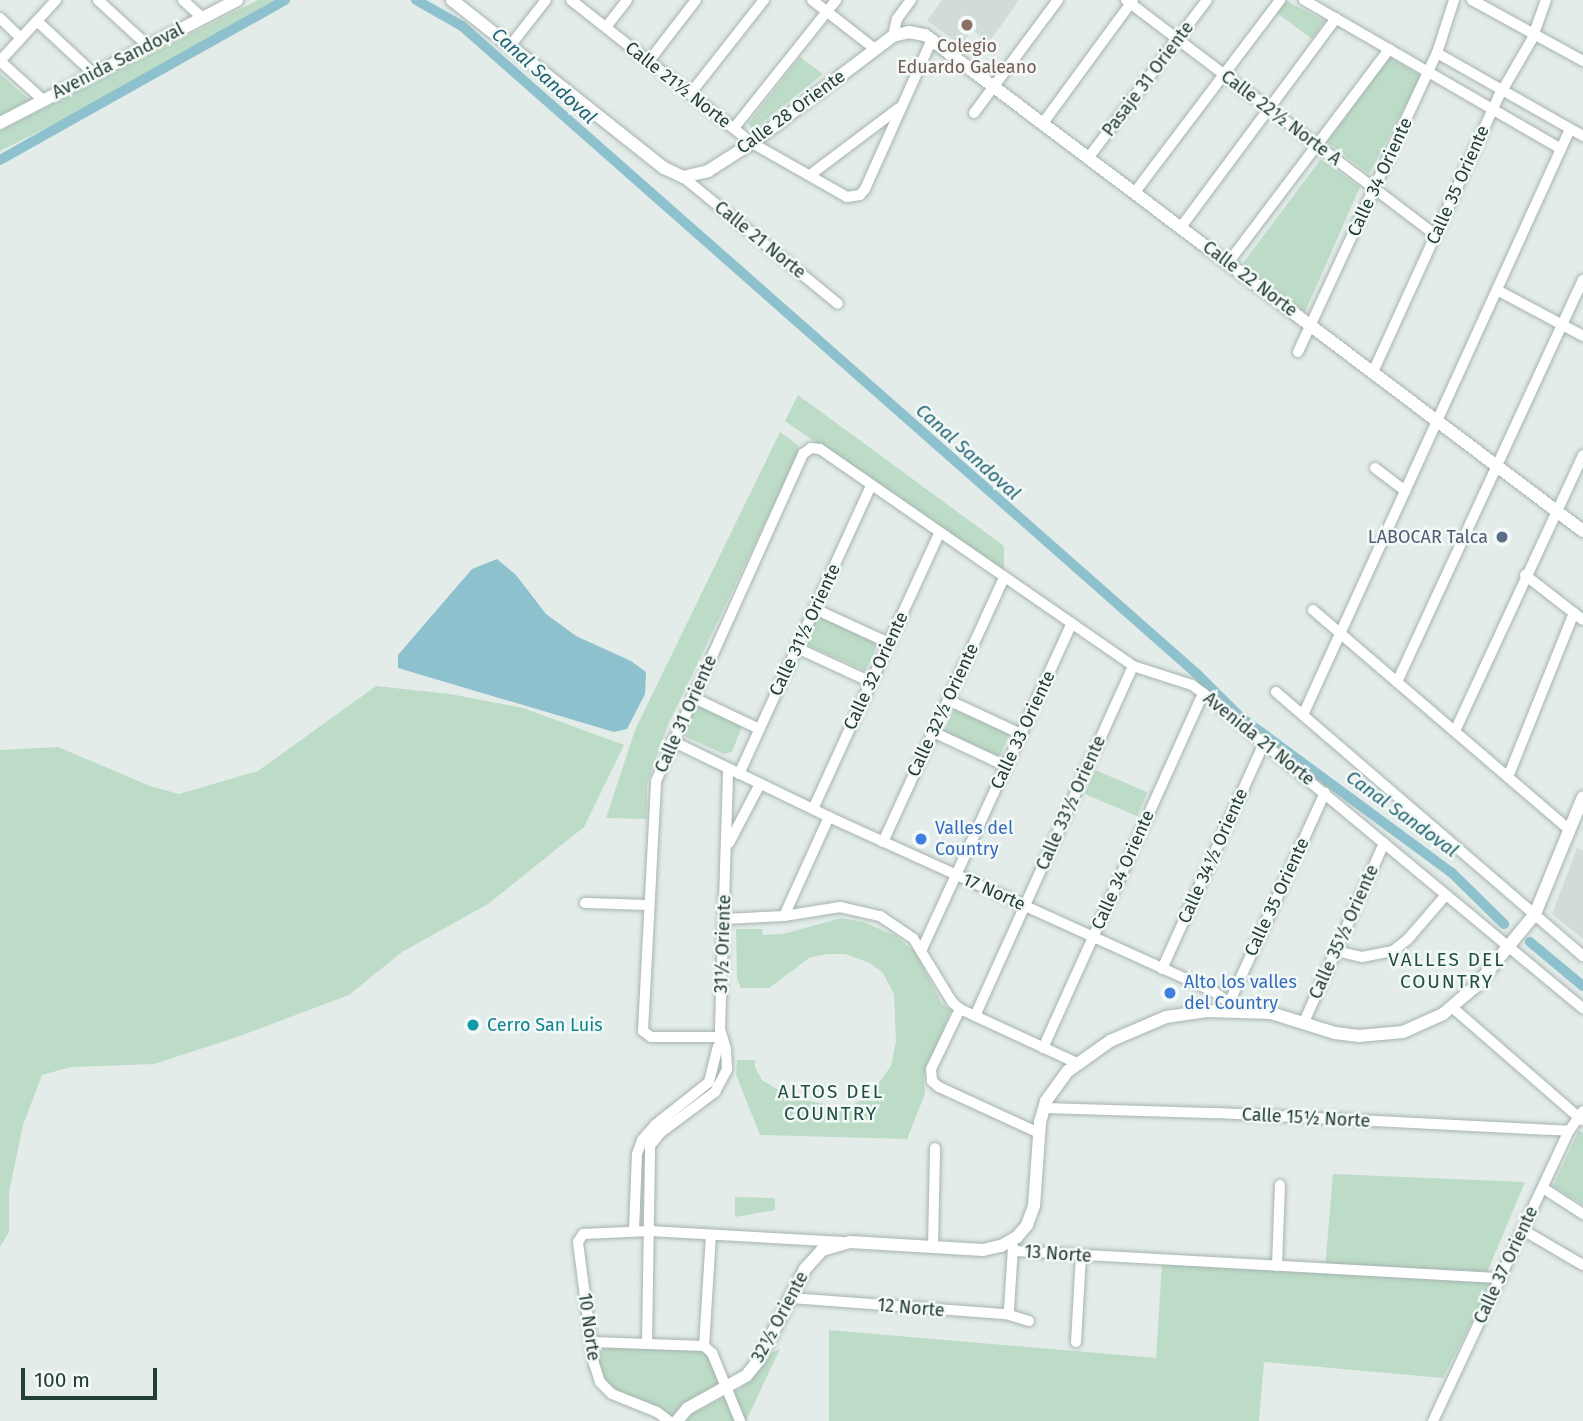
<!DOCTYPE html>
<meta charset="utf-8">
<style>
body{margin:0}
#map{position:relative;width:1583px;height:1421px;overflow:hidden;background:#e3ece9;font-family:"Fira Sans",sans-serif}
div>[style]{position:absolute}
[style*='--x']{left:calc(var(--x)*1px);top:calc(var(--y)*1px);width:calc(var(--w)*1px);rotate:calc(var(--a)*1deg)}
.built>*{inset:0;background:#d1dcd8}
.green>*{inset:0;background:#bddcc7;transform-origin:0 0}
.water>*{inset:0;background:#8ec1ce}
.canal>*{height:10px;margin:-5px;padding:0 5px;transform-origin:5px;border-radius:5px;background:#8ec1ce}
.roads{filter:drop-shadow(0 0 2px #a6b4b0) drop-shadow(0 0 2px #a6b4b0)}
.minor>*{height:10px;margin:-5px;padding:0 5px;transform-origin:5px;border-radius:5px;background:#fff}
.tertiary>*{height:12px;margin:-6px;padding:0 6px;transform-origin:6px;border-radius:6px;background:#fff}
.dots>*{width:19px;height:19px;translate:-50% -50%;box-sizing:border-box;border:4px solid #f3f9f6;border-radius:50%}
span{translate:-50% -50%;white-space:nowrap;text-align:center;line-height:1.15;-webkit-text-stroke:5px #f3f9f6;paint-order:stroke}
.education-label{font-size:18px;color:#785e54}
.street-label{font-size:18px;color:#243d37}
.service-label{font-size:18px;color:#4e5e75}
.right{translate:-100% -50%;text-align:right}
.shop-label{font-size:18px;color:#366cbe}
.left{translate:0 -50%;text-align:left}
.culture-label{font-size:18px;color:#0d838f}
.water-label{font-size:19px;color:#216375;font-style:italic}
.neighbourhood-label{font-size:19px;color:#214e45;letter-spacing:2px}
.scale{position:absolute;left:21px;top:1368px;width:136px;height:32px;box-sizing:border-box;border:4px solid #243d37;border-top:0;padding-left:9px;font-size:21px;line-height:24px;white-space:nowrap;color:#243d37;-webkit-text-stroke:5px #f3f9f6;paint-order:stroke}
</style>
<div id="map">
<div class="built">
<i style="clip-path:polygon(942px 0,1019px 0,989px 42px,972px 30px,961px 45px,927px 21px)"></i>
<i style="clip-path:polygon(1577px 848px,1583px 850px,1583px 939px,1552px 914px)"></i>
</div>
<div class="green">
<i style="clip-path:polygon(258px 0,275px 0,68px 117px,0 151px,0 131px)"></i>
<i style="clip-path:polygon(1285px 0,1325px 21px,1312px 39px,1277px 13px)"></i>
<i style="clip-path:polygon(800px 57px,823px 74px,753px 130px,748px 124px)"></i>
<i style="clip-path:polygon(1390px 57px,1421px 76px,1369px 174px,1327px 142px)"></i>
<i style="clip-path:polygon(0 74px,33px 103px,0 118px)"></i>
<i style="clip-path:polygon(1321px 159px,1360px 187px,1305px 312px,1243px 263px)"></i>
<i style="clip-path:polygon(798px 395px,1004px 546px,1004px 573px,785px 421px)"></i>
<i style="clip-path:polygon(780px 432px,798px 445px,799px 452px,668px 725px,647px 783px,647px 819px,606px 818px,635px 730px)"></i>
<i style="left:819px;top:614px;width:66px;height:33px;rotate:24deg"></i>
<i style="clip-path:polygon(376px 686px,450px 694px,523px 708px,624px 745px,584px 827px,488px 904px,402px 952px,349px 995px,237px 1037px,154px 1064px,71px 1067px,42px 1075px,23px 1125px,9px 1192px,9px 1232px,0 1247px,0 750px,58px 747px,150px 786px,179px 794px,258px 771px)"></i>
<i style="clip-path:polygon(695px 703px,743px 724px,732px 752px,724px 754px,686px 737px,680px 729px)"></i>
<i style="left:954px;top:709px;width:61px;height:25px;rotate:24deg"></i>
<i style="left:1095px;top:770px;width:57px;height:26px;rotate:23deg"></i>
<i style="clip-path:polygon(841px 918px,863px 922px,896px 936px,916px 953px,942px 1004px,951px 1010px,924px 1077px,925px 1094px,907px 1139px,760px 1135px,736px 1075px,737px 1060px,755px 1060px,755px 1067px,762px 1080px,790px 1097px,839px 1107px,854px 1104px,870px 1095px,891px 1066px,896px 1041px,894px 994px,883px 973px,870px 963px,845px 954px,827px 954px,809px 958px,769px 988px,741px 988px,737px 979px,736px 929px,762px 929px,763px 935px,783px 934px)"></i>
<i style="clip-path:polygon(1579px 1130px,1583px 1133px,1583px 1205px,1553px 1186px)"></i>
<i style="clip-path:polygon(1333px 1174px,1525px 1182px,1486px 1275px,1325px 1269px)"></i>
<i style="clip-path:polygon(735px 1197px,775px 1198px,775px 1210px,735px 1217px)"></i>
<i style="clip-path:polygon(1162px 1264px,1493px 1281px,1443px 1378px,1264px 1362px,1259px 1421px,829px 1421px,829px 1330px,1156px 1358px)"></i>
<i style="clip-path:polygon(595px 1345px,703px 1350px,710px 1356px,722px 1387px,673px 1421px,607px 1386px,599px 1371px)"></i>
<i style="clip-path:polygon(780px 1349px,746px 1421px,679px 1421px,740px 1389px,759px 1371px,771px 1353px)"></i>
</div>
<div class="water">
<i style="clip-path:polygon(497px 559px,516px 575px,546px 614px,576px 636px,631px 661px,646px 672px,645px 694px,627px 729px,614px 732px,398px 668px,398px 655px,472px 569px)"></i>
</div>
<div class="canal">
<i style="--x:416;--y:0;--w:53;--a:29.5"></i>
<i style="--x:462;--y:26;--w:978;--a:41.4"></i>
<i style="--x:1196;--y:673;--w:61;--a:45"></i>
<i style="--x:1239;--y:716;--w:265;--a:36.4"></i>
<i style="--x:1452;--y:873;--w:73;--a:44.4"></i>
<i style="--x:0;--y:160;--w:327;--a:-29.3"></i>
<i style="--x:1530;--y:942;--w:69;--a:39.7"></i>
</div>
<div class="roads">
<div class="minor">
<i style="--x:98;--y:0;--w:68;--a:42.6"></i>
<i style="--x:183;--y:0;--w:26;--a:43"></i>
<i style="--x:571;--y:0;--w:231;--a:38.3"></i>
<i style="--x:752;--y:143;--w:109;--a:29.6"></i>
<i style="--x:847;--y:197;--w:13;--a:-9"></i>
<i style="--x:860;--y:195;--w:8;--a:-50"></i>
<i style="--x:865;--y:189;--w:164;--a:-65.9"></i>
<i style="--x:812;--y:0;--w:80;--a:37.9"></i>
<i style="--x:1126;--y:0;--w:389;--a:37.2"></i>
<i style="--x:1304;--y:0;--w:297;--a:30.1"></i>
<i style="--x:1472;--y:0;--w:127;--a:28.8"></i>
<i style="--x:0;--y:18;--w:29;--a:44"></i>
<i style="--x:37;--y:21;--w:78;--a:42.9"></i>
<i style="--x:606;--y:27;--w:34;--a:-52"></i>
<i style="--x:893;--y:36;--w:17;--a:-77"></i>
<i style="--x:897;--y:19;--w:24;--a:-54"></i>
<i style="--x:510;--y:46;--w:58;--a:-52"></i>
<i style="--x:1437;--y:53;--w:168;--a:29.6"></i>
<i style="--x:0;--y:61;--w:83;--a:-47.4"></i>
<i style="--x:0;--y:61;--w:58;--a:42.2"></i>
<i style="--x:649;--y:61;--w:77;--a:-52.4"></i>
<i style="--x:690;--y:94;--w:120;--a:-51.8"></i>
<i style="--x:974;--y:113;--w:141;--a:-53.4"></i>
<i style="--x:1043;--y:123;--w:152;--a:-53.8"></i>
<i style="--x:734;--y:128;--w:164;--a:-51.4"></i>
<i style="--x:1089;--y:157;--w:196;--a:-53.1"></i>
<i style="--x:810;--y:175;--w:111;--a:-37"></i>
<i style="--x:683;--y:177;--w:200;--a:39.3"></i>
<i style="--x:1135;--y:192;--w:241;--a:-52.9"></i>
<i style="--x:1181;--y:227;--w:260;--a:-53.4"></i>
<i style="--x:1228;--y:263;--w:268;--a:-53"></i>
<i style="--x:1497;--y:290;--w:98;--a:28.1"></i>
<i style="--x:1298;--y:352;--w:330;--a:-65.1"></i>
<i style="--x:1437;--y:53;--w:56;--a:-72.2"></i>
<i style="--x:1373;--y:372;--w:303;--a:-65.5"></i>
<i style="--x:1499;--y:96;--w:66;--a:-59.9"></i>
<i style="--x:1532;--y:39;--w:41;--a:-70.3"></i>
<i style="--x:1375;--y:468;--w:38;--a:37"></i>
<i style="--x:1525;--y:575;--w:73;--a:37.8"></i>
<i style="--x:815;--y:609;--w:81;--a:24.7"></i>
<i style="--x:1313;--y:610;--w:338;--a:40.6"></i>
<i style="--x:797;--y:648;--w:81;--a:24.7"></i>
<i style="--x:1397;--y:682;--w:443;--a:-65.2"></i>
<i style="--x:1276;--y:692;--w:405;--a:40.7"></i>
<i style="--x:692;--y:697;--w:74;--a:25.5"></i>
<i style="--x:948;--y:700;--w:81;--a:25"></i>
<i style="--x:1303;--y:715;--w:644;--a:-65.5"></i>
<i style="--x:1455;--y:731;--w:304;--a:-65.1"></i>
<i style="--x:933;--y:732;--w:81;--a:25"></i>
<i style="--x:672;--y:741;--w:174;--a:25.8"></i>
<i style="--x:829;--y:817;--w:423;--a:24.4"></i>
<i style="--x:1214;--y:992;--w:32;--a:35"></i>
<i style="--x:739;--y:774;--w:317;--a:-65.4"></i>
<i style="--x:1508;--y:777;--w:177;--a:-68.1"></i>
<i style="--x:813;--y:809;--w:302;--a:-65.4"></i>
<i style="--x:883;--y:842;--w:290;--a:-65.4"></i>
<i style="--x:729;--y:843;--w:67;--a:-62.3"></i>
<i style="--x:585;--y:903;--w:64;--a:1.8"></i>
<i style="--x:784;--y:916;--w:109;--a:-65.6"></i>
<i style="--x:724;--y:919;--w:60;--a:-2.9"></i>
<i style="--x:784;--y:916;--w:57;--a:-9.1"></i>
<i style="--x:840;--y:907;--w:41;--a:12.7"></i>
<i style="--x:880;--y:916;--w:40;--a:34"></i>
<i style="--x:913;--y:938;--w:75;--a:58.6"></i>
<i style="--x:952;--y:1002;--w:11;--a:41"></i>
<i style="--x:960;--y:1009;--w:129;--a:24.8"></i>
<i style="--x:922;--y:949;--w:357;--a:-65.3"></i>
<i style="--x:1336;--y:951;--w:27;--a:13"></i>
<i style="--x:1362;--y:957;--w:32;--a:-11"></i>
<i style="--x:1393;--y:951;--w:19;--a:-39"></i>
<i style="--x:1408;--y:939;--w:58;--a:-49.2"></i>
<i style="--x:1162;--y:969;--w:248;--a:-65.7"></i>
<i style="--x:1230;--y:1001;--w:229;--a:-65.5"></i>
<i style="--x:1453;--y:1008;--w:171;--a:41"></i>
<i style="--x:960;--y:1009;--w:67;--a:115.8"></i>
<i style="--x:931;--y:1069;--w:12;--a:85"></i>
<i style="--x:932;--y:1081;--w:9;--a:41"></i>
<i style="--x:939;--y:1087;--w:110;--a:24.7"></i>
<i style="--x:975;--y:1016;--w:384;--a:-65.7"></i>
<i style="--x:1304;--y:1022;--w:196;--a:-65.9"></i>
<i style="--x:722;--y:1037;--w:71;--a:180"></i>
<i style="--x:651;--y:1037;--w:10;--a:-143"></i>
<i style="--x:643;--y:1031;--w:250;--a:-87"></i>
<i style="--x:656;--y:781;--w:359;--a:-65.8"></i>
<i style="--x:803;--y:454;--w:10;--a:-37"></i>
<i style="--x:811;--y:448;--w:9;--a:6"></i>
<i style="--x:820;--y:449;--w:381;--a:34.7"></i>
<i style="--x:1133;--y:666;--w:62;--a:17.9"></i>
<i style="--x:1192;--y:685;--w:14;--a:36"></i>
<i style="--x:1203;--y:693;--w:494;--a:39.7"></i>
<i style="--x:1043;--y:1048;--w:389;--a:-65.7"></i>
<i style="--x:1044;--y:1108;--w:173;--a:1.7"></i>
<i style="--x:1217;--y:1113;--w:352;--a:2.9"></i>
<i style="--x:1543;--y:1188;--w:48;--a:33"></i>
<i style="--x:1523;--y:1230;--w:69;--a:30.3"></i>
<i style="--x:634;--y:1231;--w:77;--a:-87.8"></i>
<i style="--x:637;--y:1154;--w:15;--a:-70"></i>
<i style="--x:642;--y:1140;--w:20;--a:-49"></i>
<i style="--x:655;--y:1125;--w:69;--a:-38.5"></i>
<i style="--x:709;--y:1082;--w:36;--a:-76"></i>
<i style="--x:718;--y:1047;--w:9;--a:-54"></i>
<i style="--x:933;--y:1247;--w:99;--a:-88.8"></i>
<i style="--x:1015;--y:1251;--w:487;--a:3.2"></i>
<i style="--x:1277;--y:1266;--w:81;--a:-87.9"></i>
<i style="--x:791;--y:1298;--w:216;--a:4.3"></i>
<i style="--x:1006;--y:1314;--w:24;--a:17"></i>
<i style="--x:1006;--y:1314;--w:5;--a:-53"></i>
<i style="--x:1009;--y:1310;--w:64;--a:-86.4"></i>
<i style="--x:592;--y:1342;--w:112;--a:2"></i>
<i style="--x:704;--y:1346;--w:11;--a:41"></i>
<i style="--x:712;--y:1353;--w:74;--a:67.6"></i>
<i style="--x:1076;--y:1342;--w:87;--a:-86.7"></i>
<i style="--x:647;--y:1344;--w:198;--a:-89.1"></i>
<i style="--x:650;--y:1146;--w:16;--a:-52"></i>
<i style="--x:660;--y:1133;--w:69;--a:-36.7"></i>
<i style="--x:715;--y:1092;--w:26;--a:-62"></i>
<i style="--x:727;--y:1069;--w:20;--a:-93"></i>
<i style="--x:726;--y:1049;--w:21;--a:-107"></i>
<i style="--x:720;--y:1029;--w:260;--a:-88.2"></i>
<i style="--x:704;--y:1346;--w:111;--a:-86.4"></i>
<i style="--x:669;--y:1421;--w:15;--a:-143"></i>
<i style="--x:657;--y:1412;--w:48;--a:-158.2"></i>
<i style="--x:612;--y:1394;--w:17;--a:-135"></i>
<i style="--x:600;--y:1382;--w:19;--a:-108"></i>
<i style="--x:594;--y:1364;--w:123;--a:-97.5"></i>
<i style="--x:578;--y:1242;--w:9;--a:-58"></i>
<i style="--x:583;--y:1234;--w:67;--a:-2.6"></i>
<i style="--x:650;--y:1231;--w:193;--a:3.3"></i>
<i style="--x:1433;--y:1421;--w:320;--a:-64.9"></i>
<i style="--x:1569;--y:1131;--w:24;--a:-55"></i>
</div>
<div class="tertiary">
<i style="--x:452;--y:0;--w:270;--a:38.4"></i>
<i style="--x:664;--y:168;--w:21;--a:25"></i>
<i style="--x:683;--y:177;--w:26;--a:-13"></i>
<i style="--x:708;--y:171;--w:52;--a:-32.5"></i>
<i style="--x:752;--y:143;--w:177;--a:-37.2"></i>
<i style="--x:893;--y:36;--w:16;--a:-14"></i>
<i style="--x:909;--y:32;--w:16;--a:11"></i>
<i style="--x:925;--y:35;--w:824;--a:37.01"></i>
<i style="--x:0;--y:123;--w:267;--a:-27.4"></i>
<i style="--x:677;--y:1421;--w:17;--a:-50"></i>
<i style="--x:688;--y:1408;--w:66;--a:-28.9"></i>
<i style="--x:746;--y:1376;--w:21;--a:-51"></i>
<i style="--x:759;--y:1360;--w:102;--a:-63.2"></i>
<i style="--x:805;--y:1269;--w:25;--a:-48"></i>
<i style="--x:822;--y:1250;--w:29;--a:-16"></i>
<i style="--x:850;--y:1242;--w:133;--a:3.4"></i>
<i style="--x:983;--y:1250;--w:18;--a:-13"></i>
<i style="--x:1001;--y:1246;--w:18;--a:-29"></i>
<i style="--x:1017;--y:1237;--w:16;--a:-50"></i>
<i style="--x:1027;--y:1225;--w:20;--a:-70"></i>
<i style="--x:1034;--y:1206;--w:84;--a:-85.9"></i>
<i style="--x:1040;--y:1122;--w:22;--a:-74"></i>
<i style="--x:1046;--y:1101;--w:37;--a:-54"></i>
<i style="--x:1068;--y:1071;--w:52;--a:-35.5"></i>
<i style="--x:1110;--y:1041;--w:61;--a:-23.2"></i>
<i style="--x:1166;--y:1017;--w:41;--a:-8.3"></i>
<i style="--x:1207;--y:1011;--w:64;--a:1.8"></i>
<i style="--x:1271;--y:1013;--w:67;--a:17.4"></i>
<i style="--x:1335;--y:1033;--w:24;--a:7"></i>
<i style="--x:1359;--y:1036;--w:44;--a:-5.2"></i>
<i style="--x:1403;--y:1032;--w:44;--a:-24.2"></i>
<i style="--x:1443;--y:1014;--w:43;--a:-40.3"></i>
<i style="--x:1476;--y:986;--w:93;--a:-50.7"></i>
<i style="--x:1535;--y:914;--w:126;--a:-67.7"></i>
</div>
</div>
<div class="dots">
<i style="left:967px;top:25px;background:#8d6e63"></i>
<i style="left:1502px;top:537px;background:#5c6f8a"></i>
<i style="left:921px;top:839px;background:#3f7fe0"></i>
<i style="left:1170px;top:993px;background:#3f7fe0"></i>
<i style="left:473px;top:1025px;background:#0f9aa8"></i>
</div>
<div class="education-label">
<span style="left:967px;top:57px">Colegio<br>Eduardo Galeano</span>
</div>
<div class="street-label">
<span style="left:118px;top:61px;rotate:-27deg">Avenida Sandoval</span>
<span style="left:1148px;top:79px;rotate:-53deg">Pasaje 31 Oriente</span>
<span style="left:678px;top:85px;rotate:38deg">Calle 21½ Norte</span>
<span style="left:791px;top:112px;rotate:-36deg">Calle 28 Oriente</span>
<span style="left:1281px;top:118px;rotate:37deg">Calle 22½ Norte A</span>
<span style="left:1380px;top:177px;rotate:-65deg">Calle 34 Oriente</span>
<span style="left:1458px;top:185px;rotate:-66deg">Calle 35 Oriente</span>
<span style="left:760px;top:240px;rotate:39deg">Calle 21 Norte</span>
<span style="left:1250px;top:279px;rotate:37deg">Calle 22 Norte</span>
<span style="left:805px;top:630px;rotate:-65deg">Calle 31½ Oriente</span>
<span style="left:876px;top:671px;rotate:-65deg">Calle 32 Oriente</span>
<span style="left:943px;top:710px;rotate:-65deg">Calle 32½ Oriente</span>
<span style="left:686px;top:714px;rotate:-66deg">Calle 31 Oriente</span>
<span style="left:1023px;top:730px;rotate:-65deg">Calle 33 Oriente</span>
<span style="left:1259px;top:739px;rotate:39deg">Avenida 21 Norte</span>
<span style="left:1071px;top:803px;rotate:-66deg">Calle 33½ Oriente</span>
<span style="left:1213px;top:856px;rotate:-66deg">Calle 34½ Oriente</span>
<span style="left:1123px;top:870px;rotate:-66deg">Calle 34 Oriente</span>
<span style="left:994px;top:892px;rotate:24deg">17 Norte</span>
<span style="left:1277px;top:897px;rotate:-65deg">Calle 35 Oriente</span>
<span style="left:1344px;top:932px;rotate:-66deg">Calle 35½ Oriente</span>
<span style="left:723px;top:944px;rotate:-88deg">31½ Oriente</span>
<span style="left:1306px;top:1118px;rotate:3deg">Calle 15½ Norte</span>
<span style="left:1058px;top:1254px;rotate:4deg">13 Norte</span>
<span style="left:1506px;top:1265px;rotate:-65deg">Calle 37 Oriente</span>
<span style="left:911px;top:1308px;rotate:5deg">12 Norte</span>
<span style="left:780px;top:1317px;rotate:-62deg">32½ Oriente</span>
<span style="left:589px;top:1327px;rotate:82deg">10 Norte</span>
</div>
<div class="service-label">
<span class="right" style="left:1488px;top:537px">LABOCAR Talca</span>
</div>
<div class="shop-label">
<span class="left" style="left:935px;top:839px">Valles del<br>Country</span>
<span class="left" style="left:1184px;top:993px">Alto los valles<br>del Country</span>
</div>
<div class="culture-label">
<span class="left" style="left:487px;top:1025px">Cerro San Luis</span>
</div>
<div class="water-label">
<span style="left:544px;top:76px;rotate:42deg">Canal Sandoval</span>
<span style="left:968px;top:452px;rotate:42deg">Canal Sandoval</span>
<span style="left:1402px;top:814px;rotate:36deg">Canal Sandoval</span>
</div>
<div class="neighbourhood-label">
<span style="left:1447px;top:971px">VALLES DEL<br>COUNTRY</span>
<span style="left:831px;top:1103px">ALTOS DEL<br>COUNTRY</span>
</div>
<div class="scale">100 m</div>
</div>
